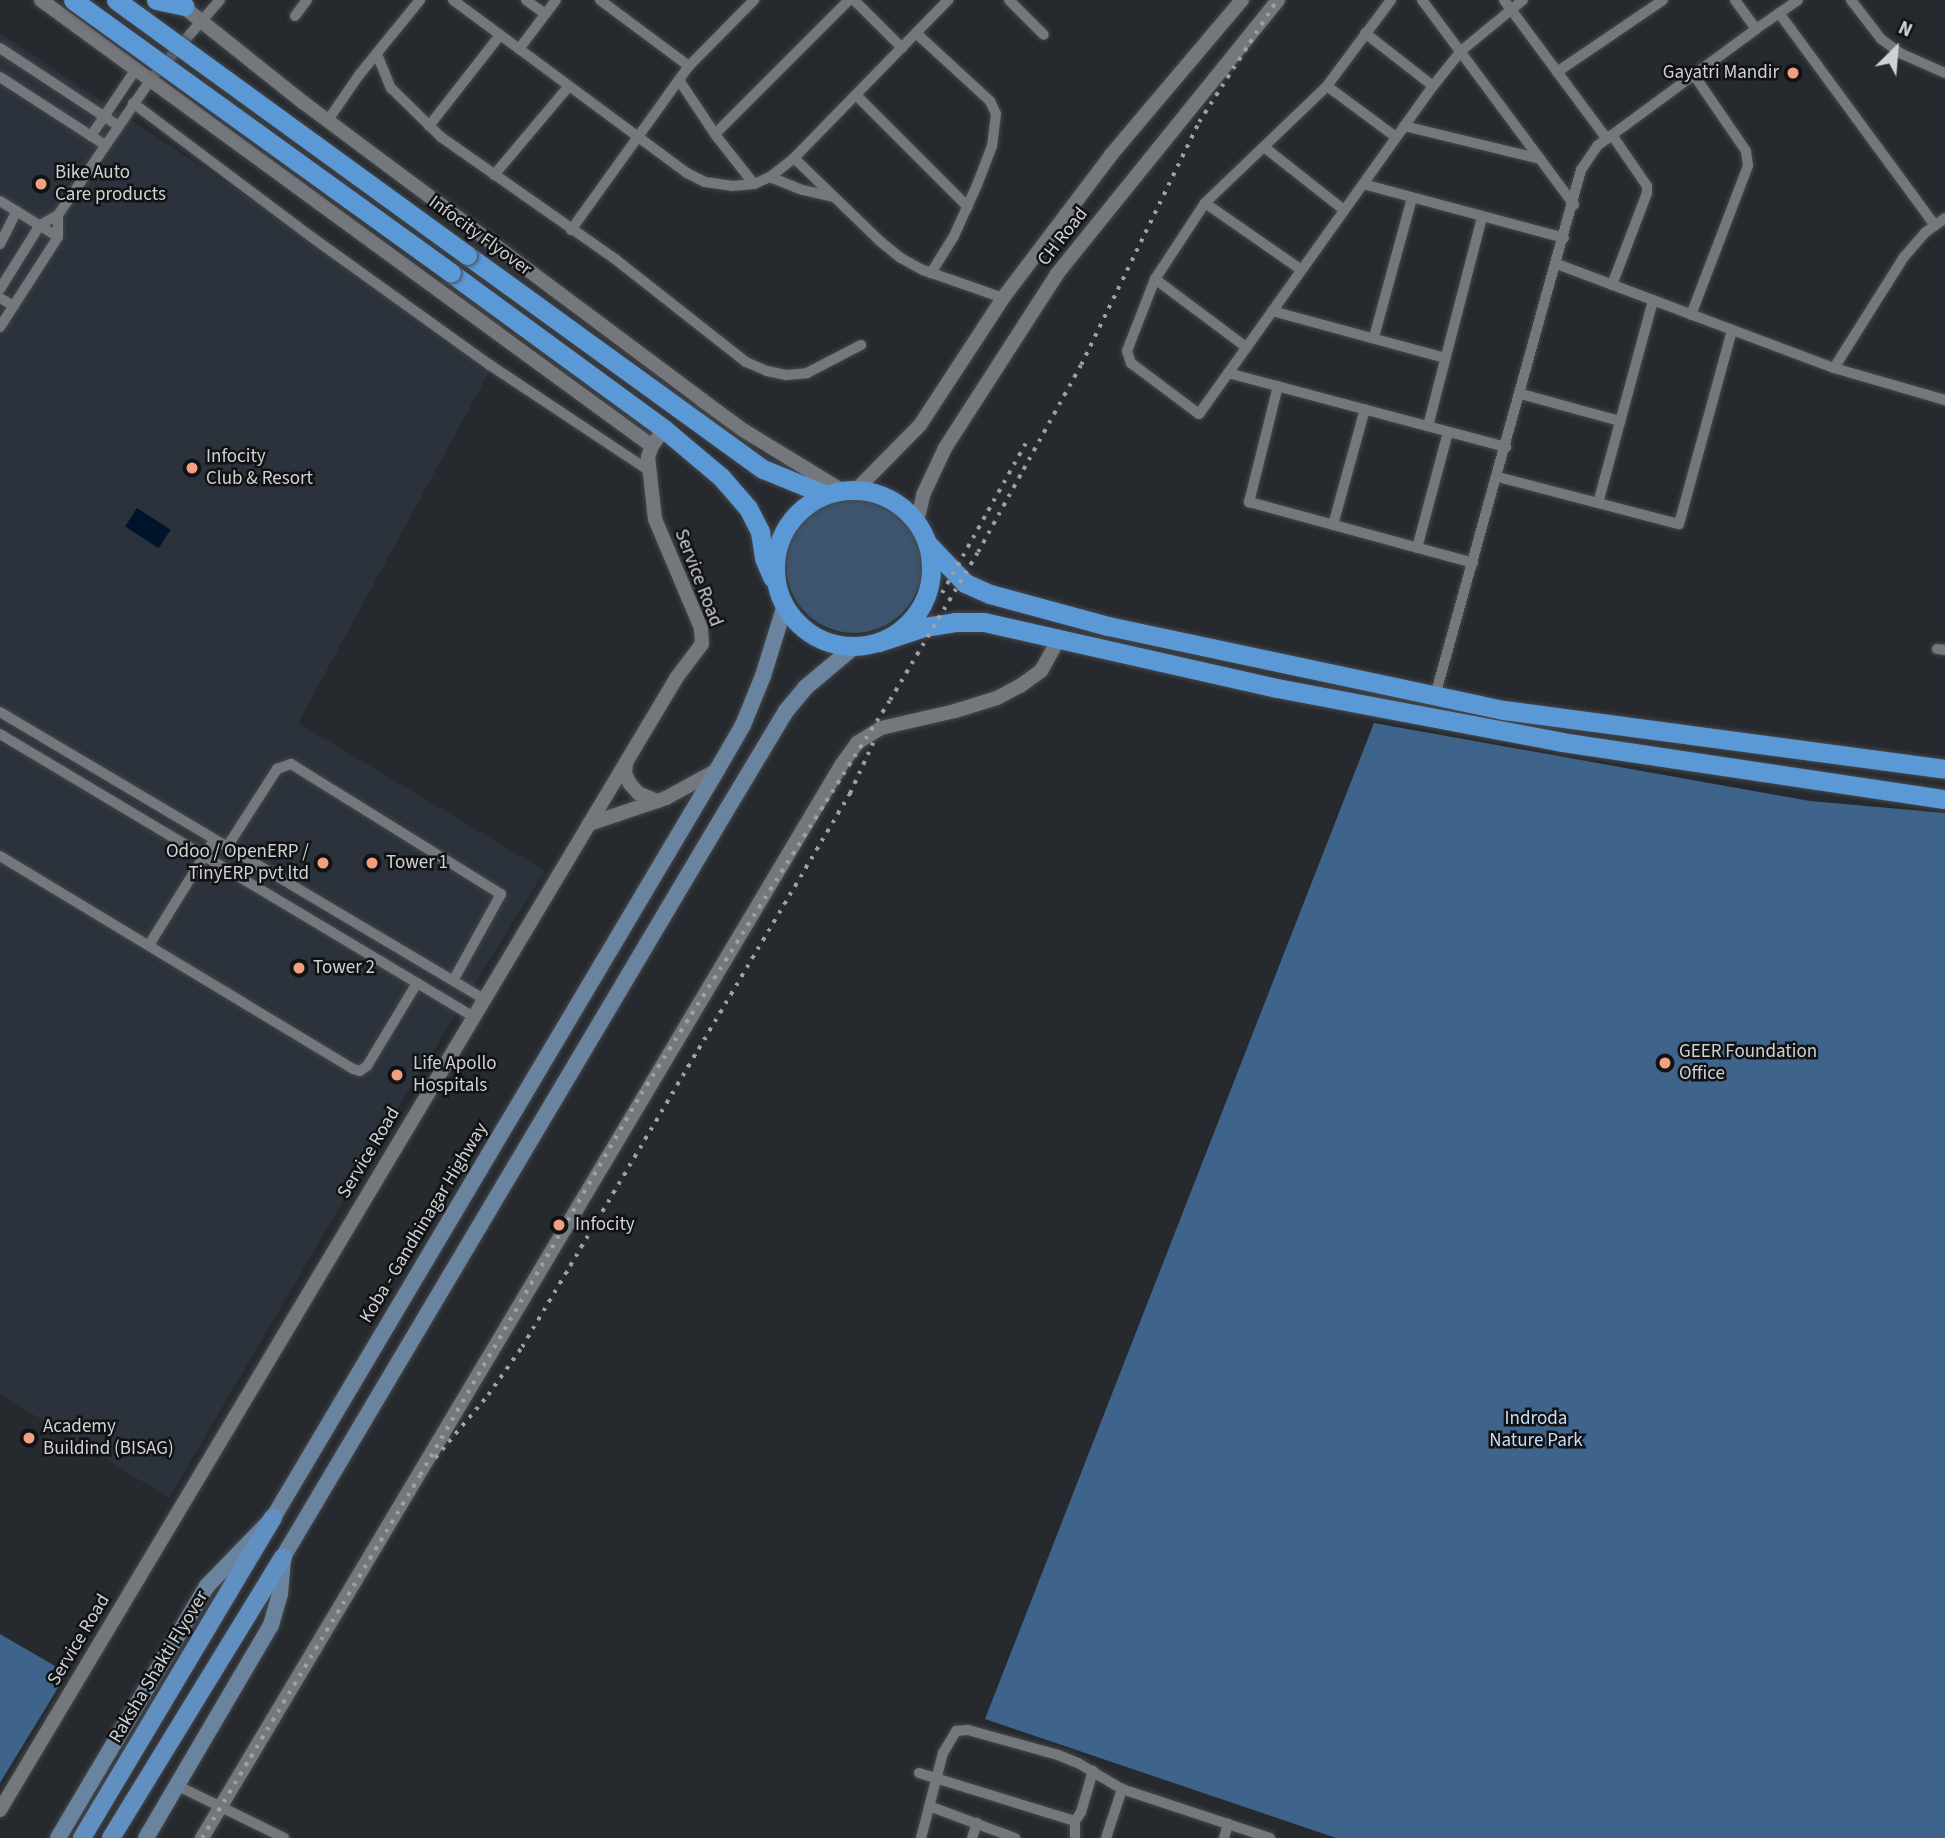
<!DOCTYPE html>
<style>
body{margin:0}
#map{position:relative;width:1945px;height:1838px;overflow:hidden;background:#262a2e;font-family:"Source Sans 3",sans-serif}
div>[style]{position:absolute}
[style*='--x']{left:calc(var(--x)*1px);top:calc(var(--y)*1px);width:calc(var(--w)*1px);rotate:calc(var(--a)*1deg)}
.built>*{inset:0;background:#2b323b}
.green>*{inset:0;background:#3d556e}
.round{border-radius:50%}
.forest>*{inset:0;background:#3e648b}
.water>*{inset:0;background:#00132d;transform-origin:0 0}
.roads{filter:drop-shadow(0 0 2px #45474b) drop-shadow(0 0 2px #45474b)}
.minor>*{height:10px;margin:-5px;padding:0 5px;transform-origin:5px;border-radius:5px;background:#74787d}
.tertiary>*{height:14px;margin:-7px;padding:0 7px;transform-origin:7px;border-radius:7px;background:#74787d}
.secondary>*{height:16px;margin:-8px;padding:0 8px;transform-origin:8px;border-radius:8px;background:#6a849f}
.primary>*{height:18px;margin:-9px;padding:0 9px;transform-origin:9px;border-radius:9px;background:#6190c0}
.trunk>*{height:19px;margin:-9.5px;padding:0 9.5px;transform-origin:9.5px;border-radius:9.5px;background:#5a98d6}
.trunk>.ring{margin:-9.5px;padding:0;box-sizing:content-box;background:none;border:19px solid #5a98d6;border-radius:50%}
.rail>*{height:3.5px;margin-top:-1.75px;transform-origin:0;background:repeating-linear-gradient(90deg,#9fa2a5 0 3.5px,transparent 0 10.5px)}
.bridges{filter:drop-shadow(0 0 2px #45474b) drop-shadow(0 0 2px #45474b)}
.trunk-bridge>*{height:19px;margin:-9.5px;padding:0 9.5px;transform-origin:9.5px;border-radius:9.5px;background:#5a98d6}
.dots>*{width:19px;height:19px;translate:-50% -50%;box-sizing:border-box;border:4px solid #111214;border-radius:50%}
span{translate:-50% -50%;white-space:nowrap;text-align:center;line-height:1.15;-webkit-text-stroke:5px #111214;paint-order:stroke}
.poi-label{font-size:19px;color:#cfd1d4}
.right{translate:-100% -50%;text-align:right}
.left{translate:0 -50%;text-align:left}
.street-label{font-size:19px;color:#cfd1d4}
.park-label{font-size:19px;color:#c6ddf7}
.north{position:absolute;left:1861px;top:14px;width:70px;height:70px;-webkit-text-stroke:5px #111214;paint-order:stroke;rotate:25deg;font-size:19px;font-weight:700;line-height:28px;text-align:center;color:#cfd1d4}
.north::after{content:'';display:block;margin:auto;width:24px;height:32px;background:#cfd1d4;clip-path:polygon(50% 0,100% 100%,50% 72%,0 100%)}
</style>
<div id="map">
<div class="built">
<i style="clip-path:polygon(0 33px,495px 361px,298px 723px,545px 871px,400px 1104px,169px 1498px,0 1394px)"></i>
</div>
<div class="green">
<i class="round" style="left:786px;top:497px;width:136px;height:136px"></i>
</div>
<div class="forest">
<i style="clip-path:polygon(1374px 723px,1810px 801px,1945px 813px,1945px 1838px,1336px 1838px,985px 1719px)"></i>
<i style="clip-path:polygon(0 1634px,67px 1673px,0 1783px)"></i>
</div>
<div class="water">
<i style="left:137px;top:508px;width:40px;height:22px;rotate:33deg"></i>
</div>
<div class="roads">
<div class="minor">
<i style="--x:453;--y:0;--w:291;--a:36.5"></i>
<i style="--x:687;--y:173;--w:20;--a:27"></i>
<i style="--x:705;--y:182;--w:27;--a:8"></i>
<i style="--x:732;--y:186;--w:22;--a:-5"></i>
<i style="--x:754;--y:184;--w:17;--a:-24"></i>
<i style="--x:770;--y:177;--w:31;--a:-38"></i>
<i style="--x:794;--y:158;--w:221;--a:-45.7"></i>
<i style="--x:526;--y:0;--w:24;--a:36"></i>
<i style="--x:600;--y:0;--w:111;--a:36.6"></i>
<i style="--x:854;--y:0;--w:68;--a:45"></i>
<i style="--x:1009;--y:0;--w:49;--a:45"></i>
<i style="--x:1391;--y:0;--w:107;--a:126.7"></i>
<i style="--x:1327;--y:86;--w:169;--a:136.2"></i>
<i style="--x:1205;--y:203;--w:91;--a:123.3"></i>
<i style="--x:1155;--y:279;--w:77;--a:111.3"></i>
<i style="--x:1127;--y:351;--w:13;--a:72"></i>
<i style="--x:1131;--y:363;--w:85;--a:36.9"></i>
<i style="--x:1199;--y:414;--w:403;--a:-54.5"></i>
<i style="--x:1433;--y:86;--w:45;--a:-51.3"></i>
<i style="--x:1461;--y:51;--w:80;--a:-39.4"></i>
<i style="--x:1422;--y:0;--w:255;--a:53.4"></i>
<i style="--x:1504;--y:0;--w:173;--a:53.5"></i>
<i style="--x:1851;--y:0;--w:49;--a:52.4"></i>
<i style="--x:1881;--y:39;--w:26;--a:36"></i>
<i style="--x:1902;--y:54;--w:47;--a:23.8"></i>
<i style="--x:1779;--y:13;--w:263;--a:53.7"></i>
<i style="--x:295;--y:16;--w:20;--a:-53"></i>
<i style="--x:1756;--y:29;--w:51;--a:-34.6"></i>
<i style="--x:916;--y:33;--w:100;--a:42.6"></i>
<i style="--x:990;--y:101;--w:14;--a:65"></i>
<i style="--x:996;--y:114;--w:32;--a:97"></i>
<i style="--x:992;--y:146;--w:42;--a:111"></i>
<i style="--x:977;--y:185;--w:56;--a:114.3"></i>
<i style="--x:954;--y:236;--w:44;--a:121.9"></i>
<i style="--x:1365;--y:33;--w:86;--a:37.9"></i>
<i style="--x:0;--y:48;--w:140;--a:33.3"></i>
<i style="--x:519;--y:49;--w:61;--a:-52.9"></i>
<i style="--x:377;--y:54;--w:37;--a:68"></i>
<i style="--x:391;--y:88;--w:70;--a:44.4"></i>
<i style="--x:441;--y:137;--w:213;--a:35"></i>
<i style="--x:615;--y:259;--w:167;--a:38.2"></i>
<i style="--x:746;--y:362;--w:23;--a:23"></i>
<i style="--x:767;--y:371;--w:19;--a:12"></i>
<i style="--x:786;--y:375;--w:21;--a:-5"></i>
<i style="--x:807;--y:373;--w:61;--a:-27.4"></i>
<i style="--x:1557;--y:72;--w:128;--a:-34.2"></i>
<i style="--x:0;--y:77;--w:125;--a:32.9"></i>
<i style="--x:679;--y:80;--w:69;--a:56.3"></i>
<i style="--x:717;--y:137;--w:60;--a:51.8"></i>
<i style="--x:1327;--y:86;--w:86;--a:36.5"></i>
<i style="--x:856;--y:95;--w:158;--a:45"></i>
<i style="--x:133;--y:103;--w:225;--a:36.9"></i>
<i style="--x:313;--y:238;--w:218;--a:35.7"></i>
<i style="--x:490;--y:365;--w:190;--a:33.6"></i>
<i style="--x:328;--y:120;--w:55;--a:-55.4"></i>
<i style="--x:359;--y:75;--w:97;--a:-50.9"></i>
<i style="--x:429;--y:126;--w:115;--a:-52"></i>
<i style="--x:1404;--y:126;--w:140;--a:13.6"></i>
<i style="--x:715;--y:134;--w:190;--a:-45"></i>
<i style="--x:91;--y:136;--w:81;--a:-56.1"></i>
<i style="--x:1264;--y:147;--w:102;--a:38.2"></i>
<i style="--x:794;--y:158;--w:121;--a:44"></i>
<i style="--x:881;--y:242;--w:26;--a:39"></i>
<i style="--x:901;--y:258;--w:25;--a:29"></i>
<i style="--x:923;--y:270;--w:85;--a:19.3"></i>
<i style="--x:494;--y:175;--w:116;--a:-49.9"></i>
<i style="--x:770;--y:177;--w:35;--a:22"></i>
<i style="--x:803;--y:190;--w:32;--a:13"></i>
<i style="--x:1363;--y:184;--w:208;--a:15"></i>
<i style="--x:0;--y:201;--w:68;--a:31.8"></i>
<i style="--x:1205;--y:203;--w:116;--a:34.8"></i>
<i style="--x:571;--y:230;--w:202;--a:-54.3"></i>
<i style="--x:689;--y:66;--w:93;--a:-45.4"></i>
<i style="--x:0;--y:244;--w:37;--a:-63"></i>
<i style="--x:1557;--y:264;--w:296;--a:20.6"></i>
<i style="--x:1834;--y:368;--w:116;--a:16.1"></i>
<i style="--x:1155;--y:279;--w:114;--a:36.8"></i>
<i style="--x:1612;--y:285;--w:98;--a:-69.2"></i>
<i style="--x:1647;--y:193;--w:7;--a:-90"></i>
<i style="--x:1647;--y:186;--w:62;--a:-124.5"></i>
<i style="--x:0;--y:289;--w:75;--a:-58"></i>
<i style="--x:40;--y:225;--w:21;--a:-29"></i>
<i style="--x:58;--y:215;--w:165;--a:-55.6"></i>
<i style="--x:151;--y:79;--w:105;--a:-48.9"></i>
<i style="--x:0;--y:298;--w:16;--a:30"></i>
<i style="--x:1272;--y:311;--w:179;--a:15.2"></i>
<i style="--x:1691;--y:315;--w:160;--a:-69.1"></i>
<i style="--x:1748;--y:166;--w:15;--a:-98"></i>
<i style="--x:1746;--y:151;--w:92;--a:-124.4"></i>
<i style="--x:0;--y:327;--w:107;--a:-57.2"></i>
<i style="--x:58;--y:237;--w:22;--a:-90"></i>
<i style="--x:1374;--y:337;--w:144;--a:-74.7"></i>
<i style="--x:1834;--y:368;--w:131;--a:-57.8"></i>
<i style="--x:1904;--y:257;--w:33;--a:-49"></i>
<i style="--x:1926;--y:232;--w:24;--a:-36"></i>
<i style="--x:1228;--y:373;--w:288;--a:14.9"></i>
<i style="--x:1278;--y:386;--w:120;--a:104"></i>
<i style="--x:1249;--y:502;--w:232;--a:15.2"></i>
<i style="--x:1521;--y:394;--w:103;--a:15.3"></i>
<i style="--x:1428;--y:426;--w:216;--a:-75.5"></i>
<i style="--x:1498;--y:477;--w:187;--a:14.6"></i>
<i style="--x:1679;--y:524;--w:201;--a:-74.7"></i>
<i style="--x:1598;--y:503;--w:210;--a:-74.8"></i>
<i style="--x:1333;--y:525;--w:120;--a:-74.6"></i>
<i style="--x:1417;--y:548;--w:120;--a:-75"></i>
<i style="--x:1937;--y:649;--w:8;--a:7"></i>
<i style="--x:1435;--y:696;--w:546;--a:-74.49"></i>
<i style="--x:1581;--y:170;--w:29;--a:-56"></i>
<i style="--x:1597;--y:146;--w:197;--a:-36.3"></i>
<i style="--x:1756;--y:29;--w:36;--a:-126"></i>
<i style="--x:0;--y:712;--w:563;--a:30.67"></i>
<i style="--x:0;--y:734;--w:552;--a:30.84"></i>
<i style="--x:227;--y:847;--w:93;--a:-57.3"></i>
<i style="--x:277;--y:769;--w:15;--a:-20"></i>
<i style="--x:291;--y:764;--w:247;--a:31.8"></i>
<i style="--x:501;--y:894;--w:99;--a:118.9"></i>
<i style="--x:0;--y:856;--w:412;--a:31.1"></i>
<i style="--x:353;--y:1069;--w:7;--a:16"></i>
<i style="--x:360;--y:1071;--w:9;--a:-36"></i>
<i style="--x:367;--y:1066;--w:97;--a:-58.9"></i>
<i style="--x:149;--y:945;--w:123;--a:-58.2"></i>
<i style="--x:919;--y:1773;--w:163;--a:17.1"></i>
<i style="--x:1075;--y:1821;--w:11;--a:-56"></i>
<i style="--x:1081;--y:1812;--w:43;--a:-73.7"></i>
<i style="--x:178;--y:1786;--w:118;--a:26.1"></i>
<i style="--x:929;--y:1806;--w:92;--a:20.4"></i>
<i style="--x:1075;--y:1821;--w:17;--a:90"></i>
<i style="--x:921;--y:1838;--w:88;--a:-75.5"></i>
<i style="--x:943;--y:1753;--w:26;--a:-59"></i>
<i style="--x:956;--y:1731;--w:12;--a:-5"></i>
<i style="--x:968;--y:1730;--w:93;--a:15.5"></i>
<i style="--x:1058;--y:1755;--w:22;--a:22"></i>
<i style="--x:1078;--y:1763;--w:51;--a:30.6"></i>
<i style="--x:972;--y:1838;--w:16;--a:-72"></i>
<i style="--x:1106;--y:1838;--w:52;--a:-71.9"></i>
<i style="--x:1122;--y:1789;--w:156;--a:18.3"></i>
<i style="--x:1224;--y:1838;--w:15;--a:-74"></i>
</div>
<div class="tertiary">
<i style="--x:41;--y:0;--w:756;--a:36.13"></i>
<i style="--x:176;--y:1;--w:164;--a:38.6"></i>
<i style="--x:304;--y:103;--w:497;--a:36.7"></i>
<i style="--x:702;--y:400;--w:51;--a:36.2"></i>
<i style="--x:743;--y:430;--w:117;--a:31.4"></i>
<i style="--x:856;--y:490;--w:91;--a:-45.4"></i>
<i style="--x:920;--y:425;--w:152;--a:-56.8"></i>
<i style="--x:1003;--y:298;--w:179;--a:-52.9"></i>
<i style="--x:1111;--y:155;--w:203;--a:-49.8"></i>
<i style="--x:917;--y:522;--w:28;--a:-77"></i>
<i style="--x:923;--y:495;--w:52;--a:-64.9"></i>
<i style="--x:945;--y:448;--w:207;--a:-57.2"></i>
<i style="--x:1057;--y:274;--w:352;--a:-51.1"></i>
<i style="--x:626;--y:763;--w:11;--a:95"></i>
<i style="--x:625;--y:774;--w:11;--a:63"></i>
<i style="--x:630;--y:784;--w:12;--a:48"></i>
<i style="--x:638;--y:793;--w:21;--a:23"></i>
<i style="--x:589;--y:824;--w:81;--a:-18.7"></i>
<i style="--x:666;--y:798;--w:58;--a:-28.8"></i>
<i style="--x:0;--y:1810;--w:1320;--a:-59.14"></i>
<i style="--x:677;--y:677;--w:41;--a:-52.9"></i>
<i style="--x:702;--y:644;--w:16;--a:-94"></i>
<i style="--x:701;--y:628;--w:118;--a:-112.9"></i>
<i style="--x:655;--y:519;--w:62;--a:-96.4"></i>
<i style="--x:648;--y:457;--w:12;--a:-70"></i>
<i style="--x:652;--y:446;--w:21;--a:-55"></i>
<i style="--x:202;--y:1838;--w:1250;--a:-59.21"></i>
<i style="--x:842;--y:764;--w:26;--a:-54"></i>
<i style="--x:857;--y:743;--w:28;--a:-32"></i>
<i style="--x:881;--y:728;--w:76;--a:-12.9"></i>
<i style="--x:955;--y:711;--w:44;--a:-17.2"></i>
<i style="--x:997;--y:698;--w:26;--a:-28"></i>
<i style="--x:1020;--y:686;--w:26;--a:-36"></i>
<i style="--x:1041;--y:671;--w:37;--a:-61"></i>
</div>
<div class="secondary">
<i style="--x:58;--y:1838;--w:293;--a:-59.4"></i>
<i style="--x:207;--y:1586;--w:95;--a:-45.9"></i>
<i style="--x:273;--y:1518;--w:870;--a:-59.31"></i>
<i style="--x:717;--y:770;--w:52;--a:-60"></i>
<i style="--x:743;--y:725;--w:53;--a:-67.8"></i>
<i style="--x:763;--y:676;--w:74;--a:-72.8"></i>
<i style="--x:146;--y:1838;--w:247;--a:-59.6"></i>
<i style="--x:271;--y:1625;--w:32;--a:-74"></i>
<i style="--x:280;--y:1594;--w:37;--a:-85"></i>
<i style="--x:283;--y:1557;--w:868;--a:-59.3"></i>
<i style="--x:726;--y:811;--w:117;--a:-59"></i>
<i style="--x:786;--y:711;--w:31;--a:-50"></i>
<i style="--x:806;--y:687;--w:64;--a:-39.9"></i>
</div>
<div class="primary">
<i style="--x:82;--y:1838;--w:373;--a:-59.2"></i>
<i style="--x:111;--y:1838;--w:329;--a:-58.5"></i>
</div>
<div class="trunk">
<i style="--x:156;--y:0;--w:29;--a:12"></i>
<i style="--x:467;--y:255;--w:365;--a:35.9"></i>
<i style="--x:763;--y:469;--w:66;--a:22.3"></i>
<i style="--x:451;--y:273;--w:264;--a:36.2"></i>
<i style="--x:664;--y:429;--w:75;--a:40.1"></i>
<i style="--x:721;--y:477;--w:41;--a:48.9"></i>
<i style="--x:748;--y:508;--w:27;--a:63"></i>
<i style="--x:760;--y:532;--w:26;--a:81"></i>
<i style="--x:764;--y:558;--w:21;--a:67"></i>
<i class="ring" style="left:775px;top:490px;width:137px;height:137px"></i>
<i style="--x:927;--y:543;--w:55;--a:46.5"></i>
<i style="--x:965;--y:583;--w:27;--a:24"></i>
<i style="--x:990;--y:594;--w:122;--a:15.2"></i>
<i style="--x:1108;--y:626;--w:405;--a:12"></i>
<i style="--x:1504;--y:710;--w:445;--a:7.6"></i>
<i style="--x:879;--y:642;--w:47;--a:-18.4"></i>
<i style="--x:924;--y:627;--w:30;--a:-9"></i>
<i style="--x:954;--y:622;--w:30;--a:0"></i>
<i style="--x:984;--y:622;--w:300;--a:12.7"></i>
<i style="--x:1277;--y:688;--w:290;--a:10.7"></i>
<i style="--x:1562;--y:742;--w:387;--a:8.5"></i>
</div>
</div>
<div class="rail">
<i style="--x:942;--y:593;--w:172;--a:-60.8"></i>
<i style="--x:435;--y:1458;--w:82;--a:-49.9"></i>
<i style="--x:488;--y:1395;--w:59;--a:-54.7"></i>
<i style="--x:522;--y:1347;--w:644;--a:-59.37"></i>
<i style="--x:850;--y:793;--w:55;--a:-65.3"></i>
<i style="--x:202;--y:1838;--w:423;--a:-59"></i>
<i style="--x:420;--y:1475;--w:440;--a:-59.9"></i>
<i style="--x:641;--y:1094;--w:466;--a:-57.7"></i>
<i style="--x:890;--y:700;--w:172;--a:-59.3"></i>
<i style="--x:978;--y:552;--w:213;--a:-61.2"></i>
<i style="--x:1081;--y:365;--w:270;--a:-64.1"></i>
<i style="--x:1199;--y:122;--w:145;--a:-57.4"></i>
</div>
<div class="bridges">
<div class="trunk-bridge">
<i style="--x:73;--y:0;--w:466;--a:35.8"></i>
<i style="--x:116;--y:0;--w:434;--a:36"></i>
</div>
</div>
<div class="dots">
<i style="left:1793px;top:73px;background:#f3a081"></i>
<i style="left:41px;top:184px;background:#f3a081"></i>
<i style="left:192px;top:468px;background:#f3a081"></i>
<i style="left:323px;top:863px;background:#f3a081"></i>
<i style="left:372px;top:863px;background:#f3a081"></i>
<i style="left:299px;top:968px;background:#f3a081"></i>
<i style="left:1665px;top:1063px;background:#f3a081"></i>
<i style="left:397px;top:1075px;background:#f3a081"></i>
<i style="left:559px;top:1225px;background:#f3a081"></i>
<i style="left:29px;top:1438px;background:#f3a081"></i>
</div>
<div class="poi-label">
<span class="right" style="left:1779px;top:73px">Gayatri Mandir</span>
<span class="left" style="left:55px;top:184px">Bike Auto<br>Care products</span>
<span class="left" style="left:206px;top:468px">Infocity<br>Club &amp; Resort</span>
<span class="right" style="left:309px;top:863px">Odoo / OpenERP /<br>TinyERP pvt ltd</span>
<span class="left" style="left:386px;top:863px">Tower 1</span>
<span class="left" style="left:313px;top:968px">Tower 2</span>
<span class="left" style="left:1679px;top:1063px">GEER Foundation<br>Office</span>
<span class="left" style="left:413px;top:1075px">Life Apollo<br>Hospitals</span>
<span class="left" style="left:575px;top:1225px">Infocity</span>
<span class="left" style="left:43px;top:1438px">Academy<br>Buildind (BISAG)</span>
</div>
<div class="street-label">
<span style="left:480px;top:236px;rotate:36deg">Infocity Flyover</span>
<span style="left:1063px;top:237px;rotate:-52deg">CH Road</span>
<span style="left:698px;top:578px;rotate:69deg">Service Road</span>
<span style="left:369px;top:1153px;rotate:-59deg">Service Road</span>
<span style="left:424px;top:1223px;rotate:-59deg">Koba - Gandhinagar Highway</span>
<span style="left:79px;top:1640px;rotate:-59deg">Service Road</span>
<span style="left:159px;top:1667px;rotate:-59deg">Raksha Shakti Flyover</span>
</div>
<div class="park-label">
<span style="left:1536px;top:1430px">Indroda<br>Nature Park</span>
</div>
<div class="north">N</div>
</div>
